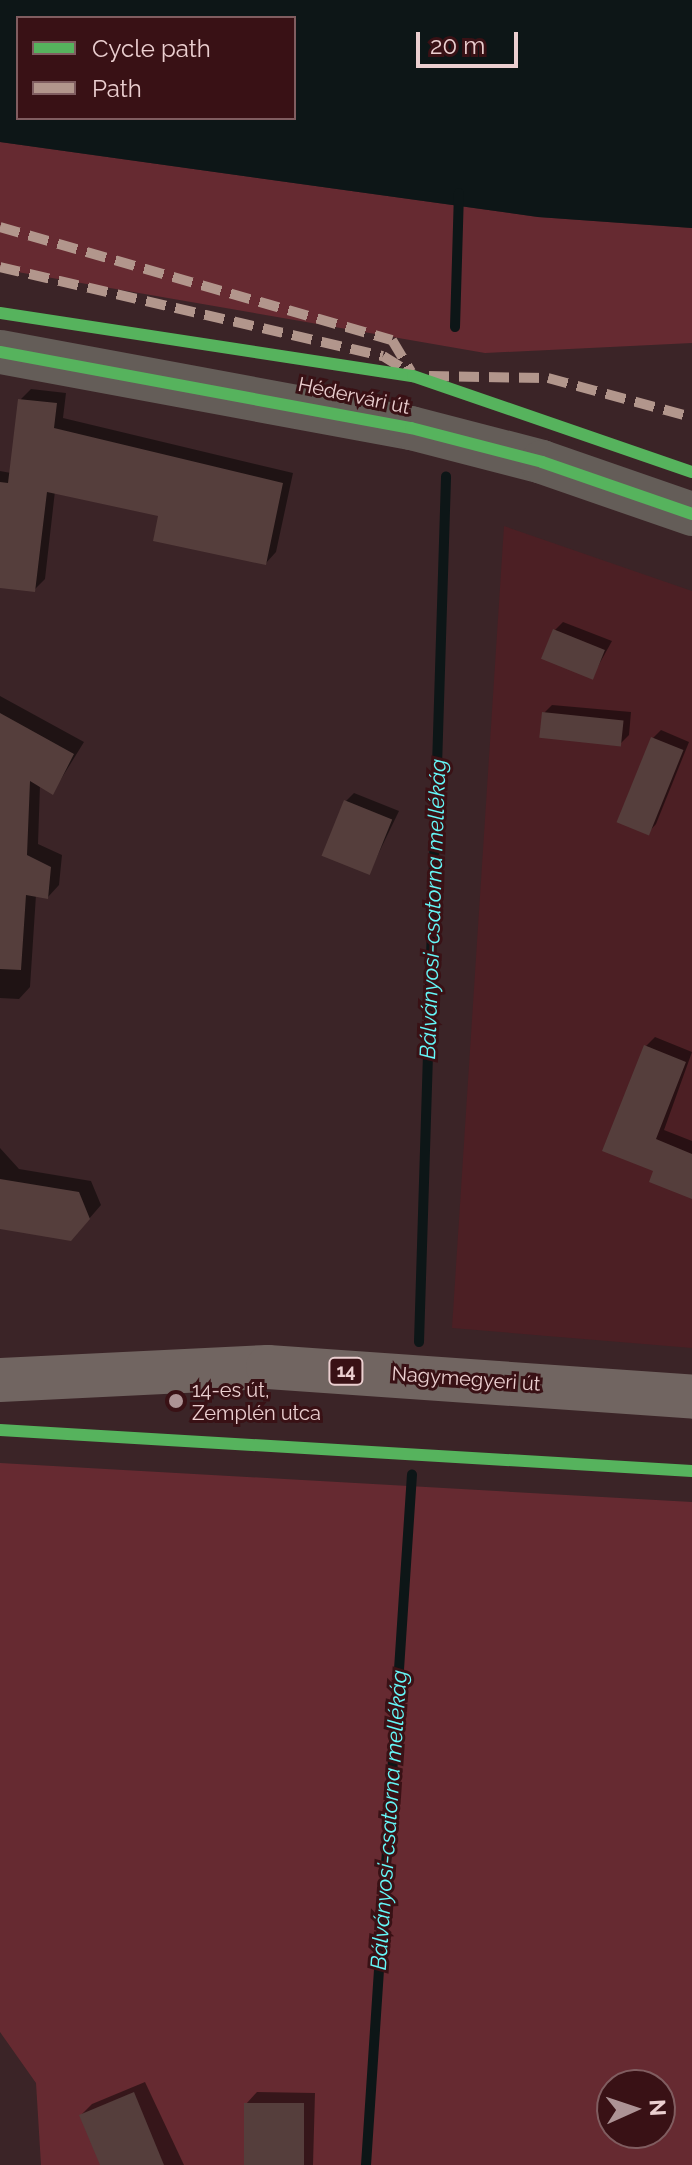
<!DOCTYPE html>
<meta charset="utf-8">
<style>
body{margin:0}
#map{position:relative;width:692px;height:2165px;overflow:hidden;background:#3b2427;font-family:Raleway,sans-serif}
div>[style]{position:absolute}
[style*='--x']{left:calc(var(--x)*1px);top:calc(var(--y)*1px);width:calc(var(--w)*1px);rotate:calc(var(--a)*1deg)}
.built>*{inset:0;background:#4c1f24}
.green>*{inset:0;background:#662a31}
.water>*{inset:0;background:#0d1617}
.shadow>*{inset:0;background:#0007}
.stream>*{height:10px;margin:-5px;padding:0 5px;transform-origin:5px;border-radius:5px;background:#0d1617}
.building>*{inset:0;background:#553e3c;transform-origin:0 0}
.minor>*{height:44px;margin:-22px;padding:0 22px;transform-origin:22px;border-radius:22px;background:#645d58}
.major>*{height:44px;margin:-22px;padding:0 22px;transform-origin:22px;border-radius:22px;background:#716561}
.quiet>*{height:10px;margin-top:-5px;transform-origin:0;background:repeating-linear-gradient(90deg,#b2968c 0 20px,transparent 0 30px)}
.cycleway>*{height:12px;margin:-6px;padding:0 6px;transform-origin:6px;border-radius:6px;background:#56b35d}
.dots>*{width:22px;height:22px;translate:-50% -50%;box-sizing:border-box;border:4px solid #391115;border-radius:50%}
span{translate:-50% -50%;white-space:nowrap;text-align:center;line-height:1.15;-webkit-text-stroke:6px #391115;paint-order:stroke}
.shield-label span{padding:2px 6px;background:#391115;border:2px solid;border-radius:6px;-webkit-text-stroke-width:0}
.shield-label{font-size:18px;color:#ebcfd0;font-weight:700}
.street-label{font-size:20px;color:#ebcfd0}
.poi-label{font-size:20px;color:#ebcfd0}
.left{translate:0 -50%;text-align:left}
.water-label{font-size:22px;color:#65f8f9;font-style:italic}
.legend{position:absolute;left:16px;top:16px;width:280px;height:104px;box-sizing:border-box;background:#391115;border:2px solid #805d60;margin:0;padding:10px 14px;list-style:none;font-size:24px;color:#ebcfd0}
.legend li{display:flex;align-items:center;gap:16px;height:40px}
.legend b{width:40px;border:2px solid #805d60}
.north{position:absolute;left:596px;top:2069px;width:80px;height:80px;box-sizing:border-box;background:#391115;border:2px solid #805d60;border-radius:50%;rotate:87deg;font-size:22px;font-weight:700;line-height:32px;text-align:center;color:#ebcfd0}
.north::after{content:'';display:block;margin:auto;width:28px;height:36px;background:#ad9395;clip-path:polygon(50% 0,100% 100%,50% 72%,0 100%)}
.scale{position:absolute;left:416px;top:32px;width:102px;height:36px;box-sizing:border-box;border:4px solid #ebcfd0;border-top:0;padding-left:10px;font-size:24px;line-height:28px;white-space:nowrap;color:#ebcfd0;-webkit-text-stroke:6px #391115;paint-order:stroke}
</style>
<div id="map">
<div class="built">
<i style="clip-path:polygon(504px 526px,692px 591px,692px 1348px,452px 1328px)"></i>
</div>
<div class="green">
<i style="clip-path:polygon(0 142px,538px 217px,692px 228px,692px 343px,485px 353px,0 269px)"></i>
<i style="clip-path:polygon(evenodd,0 1463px,692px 1502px,692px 2165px,41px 2165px,36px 2083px,0 2032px,0 1463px,612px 2085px,660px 2085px,660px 2133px,612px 2133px,612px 2085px)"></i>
</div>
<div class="water">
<i style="clip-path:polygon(evenodd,0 0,692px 0,692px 228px,538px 217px,0 142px,0 0,18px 18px,294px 18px,294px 118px,18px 118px,18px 18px)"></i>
</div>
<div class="shadow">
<i style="clip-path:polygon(31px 389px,66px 393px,63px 418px,293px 473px,276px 552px,266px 563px,161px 514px,55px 491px,45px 579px,34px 590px,0 586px,0 471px,11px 473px,20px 400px)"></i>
<i style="clip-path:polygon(563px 622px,612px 641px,592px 677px,555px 630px)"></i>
<i style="clip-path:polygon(0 696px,84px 742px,53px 792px,40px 785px,38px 844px,62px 855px,59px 885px,48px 897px,36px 895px,30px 987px,19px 999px,0 998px)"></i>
<i style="clip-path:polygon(552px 705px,631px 712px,629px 735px,621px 743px,544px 713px)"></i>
<i style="clip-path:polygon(661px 730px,689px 742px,656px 824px,648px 833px,653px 738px)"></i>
<i style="clip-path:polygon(354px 793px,399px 811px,369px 873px,346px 801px)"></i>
<i style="clip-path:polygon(655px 1037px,692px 1052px,664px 1130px,692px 1141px,692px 1197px,656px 1170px,646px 1046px)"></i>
<i style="clip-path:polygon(0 1148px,19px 1169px,91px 1181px,101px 1205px,82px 1227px,0 1227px)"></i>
<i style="clip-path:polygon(145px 2082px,184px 2165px,105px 2165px,81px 2115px,92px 2104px)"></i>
<i style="clip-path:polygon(257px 2092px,315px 2093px,313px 2165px,245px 2165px,246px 2104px)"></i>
</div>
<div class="stream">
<i style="--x:455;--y:327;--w:134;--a:-88.3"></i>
<i style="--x:419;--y:1342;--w:866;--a:-88.21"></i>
<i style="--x:366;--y:2165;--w:692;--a:-86.19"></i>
</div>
<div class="building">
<i style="clip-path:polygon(18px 399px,57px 403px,54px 428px,283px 483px,266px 565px,153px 541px,158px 516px,47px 492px,35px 592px,0 588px,0 482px,8px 483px)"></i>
<i style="left:553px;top:629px;width:56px;height:32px;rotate:22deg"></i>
<i style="left:542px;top:712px;width:82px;height:26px;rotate:6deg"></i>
<i style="clip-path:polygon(0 713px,74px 754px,53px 795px,30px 781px,27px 855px,51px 867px,48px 899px,26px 895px,21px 970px,0 969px)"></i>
<i style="left:651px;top:737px;width:35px;height:92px;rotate:22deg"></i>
<i style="left:344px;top:800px;width:52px;height:60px;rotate:22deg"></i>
<i style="clip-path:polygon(644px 1045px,686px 1062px,656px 1139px,692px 1154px,692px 1199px,649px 1182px,653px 1171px,602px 1151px)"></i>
<i style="clip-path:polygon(0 1179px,79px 1192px,90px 1219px,71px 1241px,0 1229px)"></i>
<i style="clip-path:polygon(134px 2092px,164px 2165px,100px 2165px,79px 2115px)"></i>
<i style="left:244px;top:2103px;width:60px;height:62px"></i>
</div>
<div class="minor">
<i style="--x:0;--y:352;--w:418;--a:10.5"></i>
<i style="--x:411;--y:428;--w:135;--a:14.5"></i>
<i style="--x:542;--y:462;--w:159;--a:19.1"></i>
</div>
<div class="major">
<i style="--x:0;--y:1380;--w:268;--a:-2.8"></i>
<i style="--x:268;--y:1367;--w:425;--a:4"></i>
</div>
<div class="quiet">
<i style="--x:0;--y:227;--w:408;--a:16.1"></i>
<i style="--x:392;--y:340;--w:37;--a:59"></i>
<i style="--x:0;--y:267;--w:393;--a:13.1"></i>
<i style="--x:383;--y:356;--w:28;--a:32"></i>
<i style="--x:429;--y:376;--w:119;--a:1"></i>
<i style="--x:548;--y:378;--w:149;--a:15.2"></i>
</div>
<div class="cycleway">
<i style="--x:0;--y:313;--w:418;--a:8.7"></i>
<i style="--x:413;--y:376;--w:295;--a:19"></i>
<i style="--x:0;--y:352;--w:418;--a:10.5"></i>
<i style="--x:411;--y:428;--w:135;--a:14.5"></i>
<i style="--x:542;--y:462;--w:159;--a:19.1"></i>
<i style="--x:0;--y:1430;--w:693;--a:3.39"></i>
</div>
<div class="dots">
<i style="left:176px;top:1401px;background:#ad9395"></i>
</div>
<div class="shield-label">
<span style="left:346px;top:1371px">14</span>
</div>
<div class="street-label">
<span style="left:354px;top:396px;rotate:12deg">Hédervári út</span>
<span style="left:466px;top:1379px;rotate:4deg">Nagymegyeri út</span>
</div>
<div class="poi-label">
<span class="left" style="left:192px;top:1402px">14-es út,<br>Zemplén utca</span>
</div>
<div class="water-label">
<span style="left:433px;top:909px;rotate:-88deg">Bálványosi-csatorna mellékág</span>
<span style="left:389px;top:1820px;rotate:-86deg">Bálványosi-csatorna mellékág</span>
</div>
<ul class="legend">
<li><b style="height:10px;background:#56b35d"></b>Cycle path</li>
<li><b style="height:10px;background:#b2968c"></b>Path</li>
</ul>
<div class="north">N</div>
<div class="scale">20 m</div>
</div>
